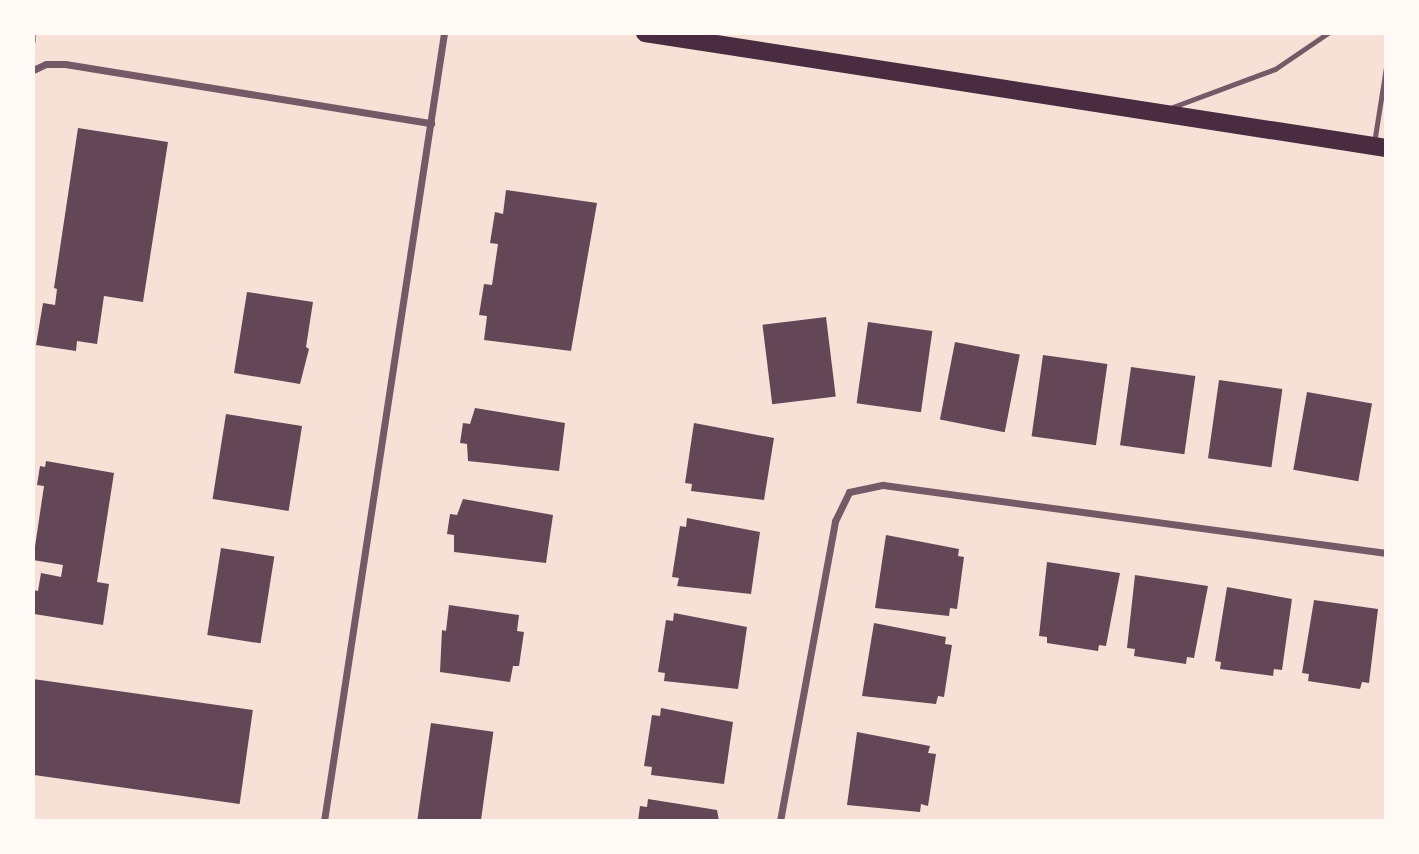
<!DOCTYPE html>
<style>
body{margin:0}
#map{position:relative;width:1419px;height:854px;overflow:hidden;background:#f7e1d7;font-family:"Open Sans",sans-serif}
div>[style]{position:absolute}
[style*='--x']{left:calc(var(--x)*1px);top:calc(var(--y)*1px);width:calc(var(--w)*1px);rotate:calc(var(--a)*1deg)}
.building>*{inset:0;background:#644757;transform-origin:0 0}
.path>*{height:4.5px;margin:-2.25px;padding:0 2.25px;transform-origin:2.25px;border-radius:2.25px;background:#4a2c40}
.service>*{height:5px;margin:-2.5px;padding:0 2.5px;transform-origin:2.5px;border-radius:2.5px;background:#755966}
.minor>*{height:7px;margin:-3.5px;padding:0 3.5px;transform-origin:3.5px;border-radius:3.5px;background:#755966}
.primary>*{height:18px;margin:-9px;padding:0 9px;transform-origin:9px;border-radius:9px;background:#4a2c40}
span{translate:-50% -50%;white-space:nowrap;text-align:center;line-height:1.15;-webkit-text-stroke:7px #fffaf5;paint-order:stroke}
.frame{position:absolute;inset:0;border:35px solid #fffaf5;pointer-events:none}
</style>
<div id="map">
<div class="building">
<i style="clip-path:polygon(78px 128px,168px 142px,143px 302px,104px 296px,97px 344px,77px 341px,76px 351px,36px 345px,43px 303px,55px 305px,57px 289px,54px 288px)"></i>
<i style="clip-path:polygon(506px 190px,597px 203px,571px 351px,484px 340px,487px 316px,479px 315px,484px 284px,492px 285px,498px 244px,490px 243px,495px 212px,503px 214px)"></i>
<i style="clip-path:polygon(247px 292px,313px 302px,306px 347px,309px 349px,300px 384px,234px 373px)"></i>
<i style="left:826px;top:317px;width:80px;height:64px;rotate:83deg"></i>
<i style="left:868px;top:322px;width:65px;height:82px;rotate:8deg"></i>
<i style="left:955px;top:342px;width:66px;height:79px;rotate:11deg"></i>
<i style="left:1043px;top:355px;width:65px;height:82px;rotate:8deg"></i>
<i style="left:1131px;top:367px;width:65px;height:79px;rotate:8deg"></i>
<i style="left:1219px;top:380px;width:64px;height:79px;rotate:8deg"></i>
<i style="left:1307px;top:392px;width:66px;height:79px;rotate:10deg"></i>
<i style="clip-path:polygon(475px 408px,565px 423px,559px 471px,468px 461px,467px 444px,460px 443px,463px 423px,470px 424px)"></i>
<i style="left:226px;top:414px;width:77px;height:86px;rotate:9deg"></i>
<i style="clip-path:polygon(694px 423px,774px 438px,764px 500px,691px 491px,692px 484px,685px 483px)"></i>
<i style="clip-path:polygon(46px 461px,114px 473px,97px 582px,109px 584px,103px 625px,34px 614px,33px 590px,38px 591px,41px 573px,61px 577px,63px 565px,33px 560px,44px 486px,37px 485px,40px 466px,45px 467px)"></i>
<i style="clip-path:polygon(463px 499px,553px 515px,546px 563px,454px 552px,454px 535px,447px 534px,450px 514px,457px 515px)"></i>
<i style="clip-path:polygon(687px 518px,760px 532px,751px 594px,677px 586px,679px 578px,672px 577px,680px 526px,686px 527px)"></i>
<i style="clip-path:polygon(886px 535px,959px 549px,958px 556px,964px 557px,957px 609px,950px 608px,949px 616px,875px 608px)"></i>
<i style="left:221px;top:548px;width:54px;height:88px;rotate:9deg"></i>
<i style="clip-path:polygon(1047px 562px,1120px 573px,1106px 646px,1099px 645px,1098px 651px,1047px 643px,1047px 637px,1039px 636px)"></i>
<i style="clip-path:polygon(1135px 575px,1208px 586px,1194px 658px,1187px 657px,1186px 664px,1134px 656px,1135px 649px,1127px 648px)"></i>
<i style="clip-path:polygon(1227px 587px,1292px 599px,1282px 670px,1274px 669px,1273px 676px,1220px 669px,1221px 662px,1215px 661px)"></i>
<i style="clip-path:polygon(1314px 600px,1378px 609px,1369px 683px,1362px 682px,1360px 689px,1308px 681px,1309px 674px,1302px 673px)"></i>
<i style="clip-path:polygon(449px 605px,519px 615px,517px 631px,524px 632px,519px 666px,513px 666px,510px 682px,440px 672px,442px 630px,446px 631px)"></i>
<i style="clip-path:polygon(674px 613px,747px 627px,738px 689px,664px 681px,665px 673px,658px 672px,666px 620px,673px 621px)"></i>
<i style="clip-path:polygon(874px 623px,946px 637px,945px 644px,952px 645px,944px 697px,938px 696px,936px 704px,862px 696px)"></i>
<i style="left:33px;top:679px;width:222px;height:95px;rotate:8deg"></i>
<i style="clip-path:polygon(661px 708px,733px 722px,724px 784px,651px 775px,652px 767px,644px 766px,652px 715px,660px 716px)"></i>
<i style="left:431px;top:723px;width:63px;height:99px;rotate:8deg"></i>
<i style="clip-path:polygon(857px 732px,930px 746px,928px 753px,936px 754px,928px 806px,921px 804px,920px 812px,847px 805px)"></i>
<i style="clip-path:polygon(648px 799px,717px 810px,719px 821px,638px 821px,640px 806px,647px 807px)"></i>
</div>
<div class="path">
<i style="--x:33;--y:34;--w:7;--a:90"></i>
</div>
<div class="service">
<i style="--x:1170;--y:108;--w:112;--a:-20.4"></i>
<i style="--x:1275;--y:69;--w:64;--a:-34.2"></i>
<i style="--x:1374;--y:143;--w:77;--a:-81"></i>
</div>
<div class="minor">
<i style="--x:33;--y:70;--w:14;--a:-25"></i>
<i style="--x:46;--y:64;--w:19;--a:0"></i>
<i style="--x:65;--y:64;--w:371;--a:9.2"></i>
<i style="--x:324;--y:821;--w:797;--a:-81.34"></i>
<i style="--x:780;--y:821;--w:305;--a:-79.6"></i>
<i style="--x:835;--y:521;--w:32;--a:-64"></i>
<i style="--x:849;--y:492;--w:35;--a:-12"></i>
<i style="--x:883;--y:485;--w:508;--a:7.7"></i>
</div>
<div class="primary">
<i style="--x:645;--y:33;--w:750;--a:8.82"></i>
</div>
<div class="frame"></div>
</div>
